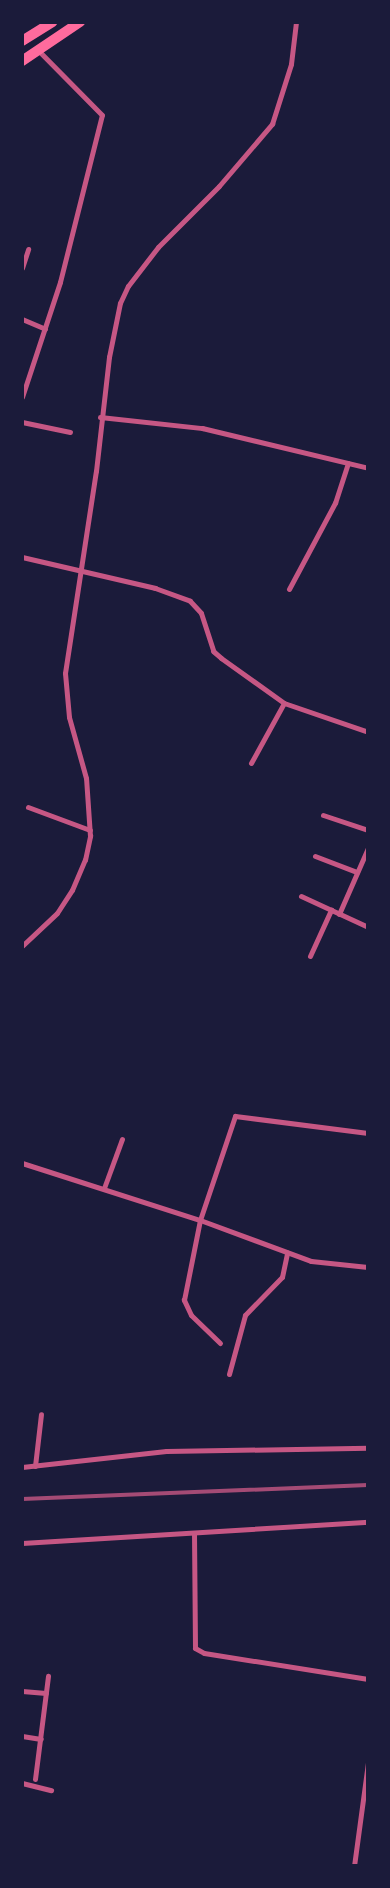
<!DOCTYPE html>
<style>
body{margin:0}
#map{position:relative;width:390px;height:1888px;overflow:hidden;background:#1b1b3a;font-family:Rubik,sans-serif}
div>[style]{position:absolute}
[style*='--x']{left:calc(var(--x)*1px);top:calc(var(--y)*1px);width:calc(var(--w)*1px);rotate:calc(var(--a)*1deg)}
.minor>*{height:5px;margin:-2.5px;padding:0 2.5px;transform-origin:2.5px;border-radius:2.5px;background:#c65784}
.trunk>*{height:10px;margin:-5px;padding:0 5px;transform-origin:5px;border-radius:5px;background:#ff6b9d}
.rail>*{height:4px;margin:-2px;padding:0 2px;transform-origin:2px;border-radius:2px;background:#a44b75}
span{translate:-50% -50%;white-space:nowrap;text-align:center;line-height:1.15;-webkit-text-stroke:4.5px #1b1b3a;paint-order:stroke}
.frame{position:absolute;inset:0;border:24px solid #1b1b3a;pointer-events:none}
</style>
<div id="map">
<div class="minor">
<i style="--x:22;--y:268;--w:20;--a:-72"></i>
<i style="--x:22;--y:319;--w:25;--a:23"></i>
<i style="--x:22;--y:397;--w:121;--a:-71.7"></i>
<i style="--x:60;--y:282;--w:172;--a:-75.9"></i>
<i style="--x:102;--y:115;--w:91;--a:-134.6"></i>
<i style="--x:100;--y:417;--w:103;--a:6.2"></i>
<i style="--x:202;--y:428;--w:171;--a:13.5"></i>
<i style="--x:22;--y:422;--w:49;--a:11.8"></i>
<i style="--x:22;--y:557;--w:137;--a:13.1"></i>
<i style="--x:155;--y:588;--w:37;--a:20"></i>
<i style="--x:190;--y:601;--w:16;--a:47"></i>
<i style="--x:201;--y:613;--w:40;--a:72"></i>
<i style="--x:213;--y:651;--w:11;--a:41"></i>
<i style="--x:221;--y:658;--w:77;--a:35.5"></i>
<i style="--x:284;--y:703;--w:89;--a:19"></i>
<i style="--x:289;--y:589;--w:98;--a:-61.9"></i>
<i style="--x:335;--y:503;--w:42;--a:-72"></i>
<i style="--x:251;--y:763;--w:68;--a:-61.2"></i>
<i style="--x:28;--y:807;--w:66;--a:20.4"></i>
<i style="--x:323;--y:815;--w:47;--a:18.4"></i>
<i style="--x:315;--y:856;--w:45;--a:20.9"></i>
<i style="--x:301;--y:896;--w:74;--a:24.8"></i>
<i style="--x:339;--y:914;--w:72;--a:-66.3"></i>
<i style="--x:22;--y:946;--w:48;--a:-43.3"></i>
<i style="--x:57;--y:913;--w:27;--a:-57"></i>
<i style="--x:72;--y:890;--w:33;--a:-67"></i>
<i style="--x:85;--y:860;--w:25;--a:-78"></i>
<i style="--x:90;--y:836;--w:58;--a:-93.9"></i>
<i style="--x:86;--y:778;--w:63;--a:-105.6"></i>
<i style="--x:69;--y:717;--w:44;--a:-95.2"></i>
<i style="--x:65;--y:673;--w:204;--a:-81.3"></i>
<i style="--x:96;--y:471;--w:115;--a:-83.5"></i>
<i style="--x:109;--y:357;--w:55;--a:-78.5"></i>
<i style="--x:120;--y:303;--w:19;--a:-65"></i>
<i style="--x:128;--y:286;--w:49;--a:-52.4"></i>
<i style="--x:158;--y:247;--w:86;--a:-45"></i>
<i style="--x:219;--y:186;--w:82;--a:-49.5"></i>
<i style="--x:272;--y:124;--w:63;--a:-72.4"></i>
<i style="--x:291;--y:64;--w:42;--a:-83.2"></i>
<i style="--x:310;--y:956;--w:51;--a:-65.5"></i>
<i style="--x:22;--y:1163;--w:187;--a:17.8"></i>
<i style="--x:200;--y:1220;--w:118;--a:20.3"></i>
<i style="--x:311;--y:1261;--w:57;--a:6"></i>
<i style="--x:104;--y:1188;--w:52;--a:-69.8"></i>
<i style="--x:220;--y:1343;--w:40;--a:-136"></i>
<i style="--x:191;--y:1315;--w:17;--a:-115"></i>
<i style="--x:184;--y:1300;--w:82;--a:-78.7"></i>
<i style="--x:200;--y:1220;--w:110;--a:-71.4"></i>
<i style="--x:235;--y:1116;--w:134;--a:7.3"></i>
<i style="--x:229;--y:1374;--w:61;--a:-74.8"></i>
<i style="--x:245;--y:1315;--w:53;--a:-45.8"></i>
<i style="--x:282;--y:1277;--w:25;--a:-78"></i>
<i style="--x:35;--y:1466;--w:52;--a:-83.4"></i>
<i style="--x:22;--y:1467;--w:145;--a:-6.3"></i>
<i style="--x:166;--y:1451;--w:202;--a:-0.9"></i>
<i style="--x:194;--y:1533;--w:115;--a:89.5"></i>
<i style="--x:195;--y:1648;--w:10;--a:29"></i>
<i style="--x:204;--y:1653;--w:166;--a:9"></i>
<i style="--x:22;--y:1543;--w:347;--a:-3.5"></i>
<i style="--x:22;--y:1691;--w:24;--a:5"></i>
<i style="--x:22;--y:1736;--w:19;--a:9"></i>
<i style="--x:35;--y:1779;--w:104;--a:-82.8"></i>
<i style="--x:22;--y:1783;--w:30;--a:14"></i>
<i style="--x:354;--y:1866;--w:104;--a:-82.3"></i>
</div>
<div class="trunk">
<i style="--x:22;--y:41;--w:36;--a:-32"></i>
<i style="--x:22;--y:61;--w:70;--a:-33.9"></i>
</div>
<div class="rail">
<i style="--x:22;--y:1499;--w:346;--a:-2.3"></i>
</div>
<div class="frame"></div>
</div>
